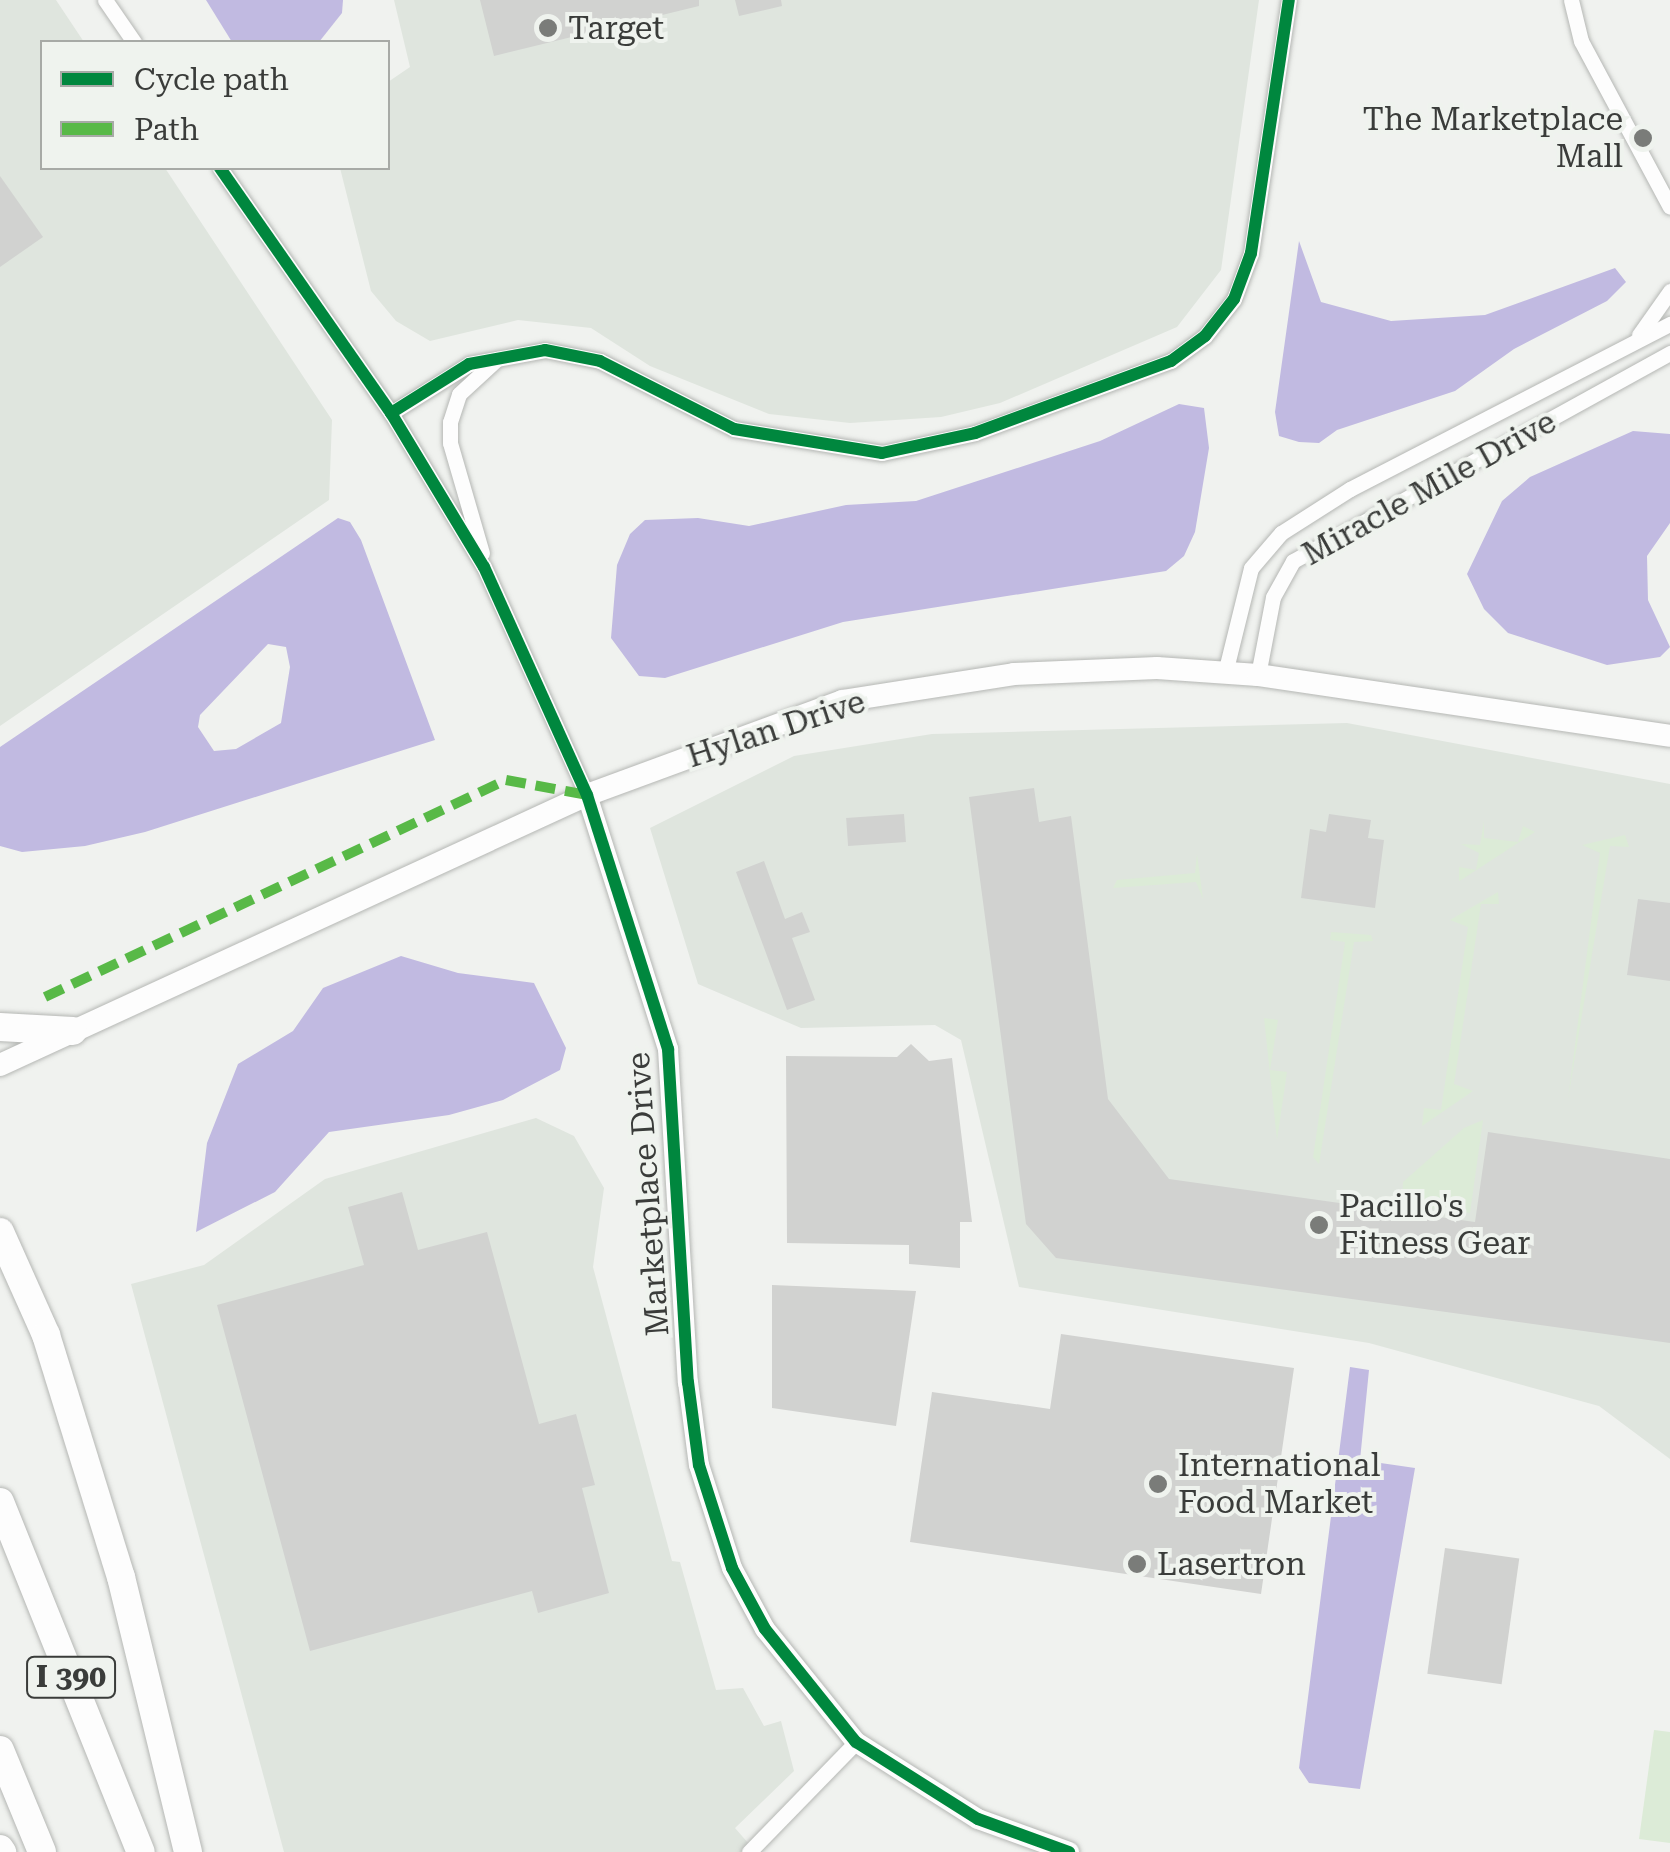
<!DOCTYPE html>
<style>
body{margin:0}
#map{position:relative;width:1670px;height:1852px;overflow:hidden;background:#f0f2ef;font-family:"Roboto Serif",serif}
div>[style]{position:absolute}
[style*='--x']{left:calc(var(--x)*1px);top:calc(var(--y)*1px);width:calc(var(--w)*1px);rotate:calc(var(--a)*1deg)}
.built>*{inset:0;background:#dfe5de}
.green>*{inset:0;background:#dcebd7}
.water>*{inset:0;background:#c1bae1}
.building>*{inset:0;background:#d1d2d0;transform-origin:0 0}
.roads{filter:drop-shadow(0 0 2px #b5b7b4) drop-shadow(0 0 2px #b5b7b4)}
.minor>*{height:15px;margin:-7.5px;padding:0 7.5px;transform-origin:7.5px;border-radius:7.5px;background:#fdfdfd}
.tertiary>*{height:20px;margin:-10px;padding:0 10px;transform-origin:10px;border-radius:10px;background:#fdfdfd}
.secondary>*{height:22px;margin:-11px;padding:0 11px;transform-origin:11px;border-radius:11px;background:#fdfdfd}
.motorway>*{height:28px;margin:-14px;padding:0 14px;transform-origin:14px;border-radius:14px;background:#fdfdfd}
.quiet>*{height:10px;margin-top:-5px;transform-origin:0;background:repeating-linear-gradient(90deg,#58b947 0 20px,transparent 0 30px)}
.cycleway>*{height:12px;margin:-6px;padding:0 6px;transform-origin:6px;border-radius:6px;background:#00873e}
.dots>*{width:28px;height:28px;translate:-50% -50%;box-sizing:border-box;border:5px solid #eff3ee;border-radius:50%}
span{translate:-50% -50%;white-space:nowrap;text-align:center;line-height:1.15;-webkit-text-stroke:8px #eff3ee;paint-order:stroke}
.shield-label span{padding:2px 8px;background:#eff3ee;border:2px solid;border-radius:8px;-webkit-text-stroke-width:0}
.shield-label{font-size:30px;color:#3a3c3a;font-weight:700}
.poi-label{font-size:32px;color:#3a3c3a}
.left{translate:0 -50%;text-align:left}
.right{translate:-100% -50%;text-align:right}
.street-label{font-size:32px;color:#3a3c3a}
.legend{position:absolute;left:40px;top:40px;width:350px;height:130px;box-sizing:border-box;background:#eff3ee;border:2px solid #a7aaa6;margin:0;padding:12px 18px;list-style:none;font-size:30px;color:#3a3c3a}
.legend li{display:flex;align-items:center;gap:20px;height:50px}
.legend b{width:50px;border:2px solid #a7aaa6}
</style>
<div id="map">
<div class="built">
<i style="clip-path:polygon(0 0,56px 0,84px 42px,42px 42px,42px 168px,165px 168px,332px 420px,329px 500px,0 726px)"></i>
<i style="clip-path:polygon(394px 0,1259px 0,1221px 270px,1177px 327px,1000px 403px,941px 417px,850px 423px,769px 414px,650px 366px,591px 328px,518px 320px,430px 341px,396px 321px,371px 291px,340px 168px,388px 168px,388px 82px,410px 67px)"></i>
<i style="clip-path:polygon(1347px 723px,1670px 784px,1670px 1459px,1599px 1406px,1369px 1343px,1019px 1287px,961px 1040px,935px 1025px,801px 1028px,698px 984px,650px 828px,794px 756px,932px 734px)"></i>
<i style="clip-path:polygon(536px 1118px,574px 1136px,604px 1188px,593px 1267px,672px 1561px,680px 1562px,716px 1690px,743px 1688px,764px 1726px,781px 1721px,794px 1771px,735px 1828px,756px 1852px,284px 1852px,131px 1284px,204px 1265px,325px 1179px)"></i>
</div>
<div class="green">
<i style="clip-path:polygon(1484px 821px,1484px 838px,1518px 842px,1523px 826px,1535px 832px,1461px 880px,1459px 881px,1459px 867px,1476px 870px,1479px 853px,1461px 844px,1480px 845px)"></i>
<i style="clip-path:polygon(1625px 835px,1629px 847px,1610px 846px,1568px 1099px,1600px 853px,1582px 845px)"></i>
<i style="clip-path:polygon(1197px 854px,1203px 899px,1196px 882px,1113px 888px,1117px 880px,1195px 873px)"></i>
<i style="clip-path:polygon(1498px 892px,1499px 904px,1481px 904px,1454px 1084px,1473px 1091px,1422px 1126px,1424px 1108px,1441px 1110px,1468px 927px,1450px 920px)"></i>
<i style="clip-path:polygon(1331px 932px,1371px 935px,1373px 941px,1354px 942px,1319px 1164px,1313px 1157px,1345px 942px,1330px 940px)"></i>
<i style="clip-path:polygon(1264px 1018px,1278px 1020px,1270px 1070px,1287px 1072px,1277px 1140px)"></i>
<i style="clip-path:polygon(1483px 1120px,1470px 1213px,1402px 1203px,1403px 1182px,1464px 1128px)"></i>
<i style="clip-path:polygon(1654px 1730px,1670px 1732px,1670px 1843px,1639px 1839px)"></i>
</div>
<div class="water">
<i style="clip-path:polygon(206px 0,343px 0,342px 13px,319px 42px,232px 42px)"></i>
<i style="clip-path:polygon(1299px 241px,1321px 302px,1391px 321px,1485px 315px,1615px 268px,1626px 282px,1607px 301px,1514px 349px,1455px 391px,1337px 430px,1319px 443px,1299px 442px,1279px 436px,1275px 412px)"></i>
<i style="clip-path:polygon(1179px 404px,1204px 408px,1209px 448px,1195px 532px,1184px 556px,1166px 571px,843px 622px,665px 678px,639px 676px,611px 638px,617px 565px,630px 534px,645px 520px,698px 518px,749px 526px,846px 505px,916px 501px,1100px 441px)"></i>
<i style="clip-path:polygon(1633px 431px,1670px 434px,1670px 523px,1647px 556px,1648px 600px,1670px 647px,1660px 657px,1607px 665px,1508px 633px,1484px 609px,1467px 574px,1502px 501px,1530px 477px)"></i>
<i style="clip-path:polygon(evenodd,338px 518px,350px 522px,361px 540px,435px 740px,145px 832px,85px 846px,22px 852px,0 846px,0 747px,338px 518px,268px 644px,286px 647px,290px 667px,281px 723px,236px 749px,214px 751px,198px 727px,200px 715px,268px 644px)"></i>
<i style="clip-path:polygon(401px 956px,458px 973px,534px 983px,566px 1048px,560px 1070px,503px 1100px,449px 1115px,329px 1132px,275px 1192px,196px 1232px,207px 1143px,238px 1064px,293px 1031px,323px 988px)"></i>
<i style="clip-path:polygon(1350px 1367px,1369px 1370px,1360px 1460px,1415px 1468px,1360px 1789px,1309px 1783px,1299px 1768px)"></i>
</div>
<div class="building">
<i style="clip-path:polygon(480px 0,699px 0,699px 6px,494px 56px)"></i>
<i style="clip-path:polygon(735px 0,781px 0,782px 6px,739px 16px)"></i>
<i style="clip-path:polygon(0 176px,43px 237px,0 267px)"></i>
<i style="clip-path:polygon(1034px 788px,1039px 822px,1071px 816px,1108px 1099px,1169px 1179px,1475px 1222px,1488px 1132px,1670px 1159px,1670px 1343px,1056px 1258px,1026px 1224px,969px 797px)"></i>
<i style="left:904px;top:814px;width:28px;height:58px;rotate:86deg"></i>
<i style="clip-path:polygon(1329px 814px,1371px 820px,1368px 838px,1384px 840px,1375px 908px,1301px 898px,1310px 829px,1326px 832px)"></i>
<i style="clip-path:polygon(764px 861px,785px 919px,802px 912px,810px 932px,792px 938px,815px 1000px,787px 1010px,736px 872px)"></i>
<i style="clip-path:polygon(1638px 899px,1670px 903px,1670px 981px,1627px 975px)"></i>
<i style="clip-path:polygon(911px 1044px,929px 1061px,952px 1058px,972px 1222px,960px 1222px,960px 1268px,909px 1264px,909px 1245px,787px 1243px,786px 1056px,897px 1057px)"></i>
<i style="clip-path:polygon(402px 1192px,418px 1250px,487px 1232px,539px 1424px,576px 1414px,595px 1485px,582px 1488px,609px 1593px,538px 1613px,532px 1591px,310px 1651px,217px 1305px,364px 1265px,348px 1207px)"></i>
<i style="clip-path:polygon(772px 1285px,916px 1291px,896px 1426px,772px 1408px)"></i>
<i style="clip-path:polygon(1061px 1334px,1294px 1368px,1261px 1594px,910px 1542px,932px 1392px,1050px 1409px)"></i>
<i style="left:1445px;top:1548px;width:75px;height:127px;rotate:8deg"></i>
</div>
<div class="roads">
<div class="minor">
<i style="--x:105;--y:0;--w:51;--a:55.4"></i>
<i style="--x:1571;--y:0;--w:42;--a:76.3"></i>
<i style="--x:1581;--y:41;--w:188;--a:61.8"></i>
<i style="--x:220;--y:168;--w:299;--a:55.1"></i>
<i style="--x:391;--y:413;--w:180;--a:58.9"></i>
<i style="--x:484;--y:567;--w:250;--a:65.7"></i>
<i style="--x:1639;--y:335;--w:54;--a:-54.8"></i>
<i style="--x:391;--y:413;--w:92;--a:-32.1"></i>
<i style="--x:469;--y:364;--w:77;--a:-10.4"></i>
<i style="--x:545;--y:350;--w:56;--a:11.3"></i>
<i style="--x:600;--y:361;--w:150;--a:26.9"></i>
<i style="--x:734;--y:429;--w:150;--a:9.2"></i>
<i style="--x:882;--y:453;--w:95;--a:-12.1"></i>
<i style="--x:975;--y:433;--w:209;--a:-20.2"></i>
<i style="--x:1171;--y:361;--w:42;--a:-36.3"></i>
<i style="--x:1205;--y:336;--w:47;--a:-51.9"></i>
<i style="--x:1234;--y:299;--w:49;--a:-69.7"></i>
<i style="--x:1251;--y:253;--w:256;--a:-81.5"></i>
<i style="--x:482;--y:553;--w:115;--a:-106.2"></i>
<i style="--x:450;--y:443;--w:21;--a:-90"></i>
<i style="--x:450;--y:422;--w:29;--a:-72"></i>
<i style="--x:459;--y:394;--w:52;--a:-42.6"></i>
<i style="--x:1225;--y:673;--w:108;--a:-76.1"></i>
<i style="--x:1251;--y:568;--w:46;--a:-49.4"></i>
<i style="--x:1281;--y:533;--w:82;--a:-32.5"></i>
<i style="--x:1350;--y:489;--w:360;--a:-27.3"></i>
<i style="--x:1258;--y:675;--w:79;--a:-79.1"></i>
<i style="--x:1273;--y:597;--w:41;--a:-60.9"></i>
<i style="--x:1293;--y:561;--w:431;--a:-28.9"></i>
<i style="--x:749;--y:1852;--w:153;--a:-45.8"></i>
</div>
<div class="tertiary">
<i style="--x:587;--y:795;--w:267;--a:72.3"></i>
<i style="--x:668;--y:1049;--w:334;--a:86.6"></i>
<i style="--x:688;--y:1382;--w:84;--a:82.5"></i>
<i style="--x:699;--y:1465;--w:108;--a:72.2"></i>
<i style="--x:732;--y:1568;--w:69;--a:61.6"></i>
<i style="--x:765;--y:1629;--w:145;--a:51.2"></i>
<i style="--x:856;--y:1742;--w:144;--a:32.3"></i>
<i style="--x:978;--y:1819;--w:97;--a:19.9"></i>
</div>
<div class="secondary">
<i style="--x:0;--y:1065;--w:646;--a:-24.7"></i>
<i style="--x:587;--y:795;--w:272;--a:-20.2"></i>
<i style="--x:842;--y:701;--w:174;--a:-8.9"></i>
<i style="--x:1014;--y:674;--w:143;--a:-2.4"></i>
<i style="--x:1157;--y:668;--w:101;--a:4"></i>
<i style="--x:1258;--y:675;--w:416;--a:8.4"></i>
</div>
<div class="motorway">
<i style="--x:0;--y:1027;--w:73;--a:3.1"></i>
<i style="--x:0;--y:1232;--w:113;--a:65.9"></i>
<i style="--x:46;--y:1335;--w:253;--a:72.8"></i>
<i style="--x:121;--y:1577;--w:283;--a:76.3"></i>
<i style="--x:0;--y:1502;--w:377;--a:68.1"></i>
<i style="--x:0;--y:1750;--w:110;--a:67.6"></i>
<i style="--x:0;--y:1849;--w:4;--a:56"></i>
</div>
</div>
<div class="quiet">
<i style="--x:45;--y:997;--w:510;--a:-25.21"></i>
<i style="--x:506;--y:780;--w:82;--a:10.5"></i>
</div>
<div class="cycleway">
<i style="--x:220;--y:168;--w:299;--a:55.1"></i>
<i style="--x:391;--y:413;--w:180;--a:58.9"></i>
<i style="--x:484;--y:567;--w:250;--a:65.7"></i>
<i style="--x:587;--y:795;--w:267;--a:72.3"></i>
<i style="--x:668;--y:1049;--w:334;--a:86.6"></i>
<i style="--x:688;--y:1382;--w:84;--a:82.5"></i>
<i style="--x:699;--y:1465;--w:108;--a:72.2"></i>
<i style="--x:732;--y:1568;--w:69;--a:61.6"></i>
<i style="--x:765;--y:1629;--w:145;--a:51.2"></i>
<i style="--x:856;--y:1742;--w:144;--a:32.3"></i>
<i style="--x:978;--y:1819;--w:97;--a:19.9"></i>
<i style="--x:391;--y:413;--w:92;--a:-32.1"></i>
<i style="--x:469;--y:364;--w:77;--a:-10.4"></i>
<i style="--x:545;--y:350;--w:56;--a:11.3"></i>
<i style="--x:600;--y:361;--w:150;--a:26.9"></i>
<i style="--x:734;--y:429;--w:150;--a:9.2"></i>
<i style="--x:882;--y:453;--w:95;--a:-12.1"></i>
<i style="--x:975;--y:433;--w:209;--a:-20.2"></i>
<i style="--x:1171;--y:361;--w:42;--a:-36.3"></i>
<i style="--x:1205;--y:336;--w:47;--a:-51.9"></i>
<i style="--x:1234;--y:299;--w:49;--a:-69.7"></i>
<i style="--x:1251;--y:253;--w:256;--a:-81.5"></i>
</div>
<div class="dots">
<i style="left:548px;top:28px;background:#7a7c79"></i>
<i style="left:1643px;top:138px;background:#7a7c79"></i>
<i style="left:1319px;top:1225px;background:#7a7c79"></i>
<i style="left:1158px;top:1484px;background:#7a7c79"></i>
<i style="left:1137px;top:1564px;background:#7a7c79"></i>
</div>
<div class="shield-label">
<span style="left:71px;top:1677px">I 390</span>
</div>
<div class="poi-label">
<span class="left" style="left:568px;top:28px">Target</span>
<span class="right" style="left:1623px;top:138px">The Marketplace<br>Mall</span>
<span class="left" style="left:1339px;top:1225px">Pacillo's<br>Fitness Gear</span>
<span class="left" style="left:1178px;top:1484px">International<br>Food Market</span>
<span class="left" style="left:1157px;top:1564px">Lasertron</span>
</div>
<div class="street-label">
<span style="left:1429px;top:488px;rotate:-29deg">Miracle Mile Drive</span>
<span style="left:776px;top:729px;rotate:-18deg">Hylan Drive</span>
<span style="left:648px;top:1194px;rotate:-94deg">Marketplace Drive</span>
</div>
<ul class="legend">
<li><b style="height:12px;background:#00873e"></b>Cycle path</li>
<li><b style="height:12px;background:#58b947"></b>Path</li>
</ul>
</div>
